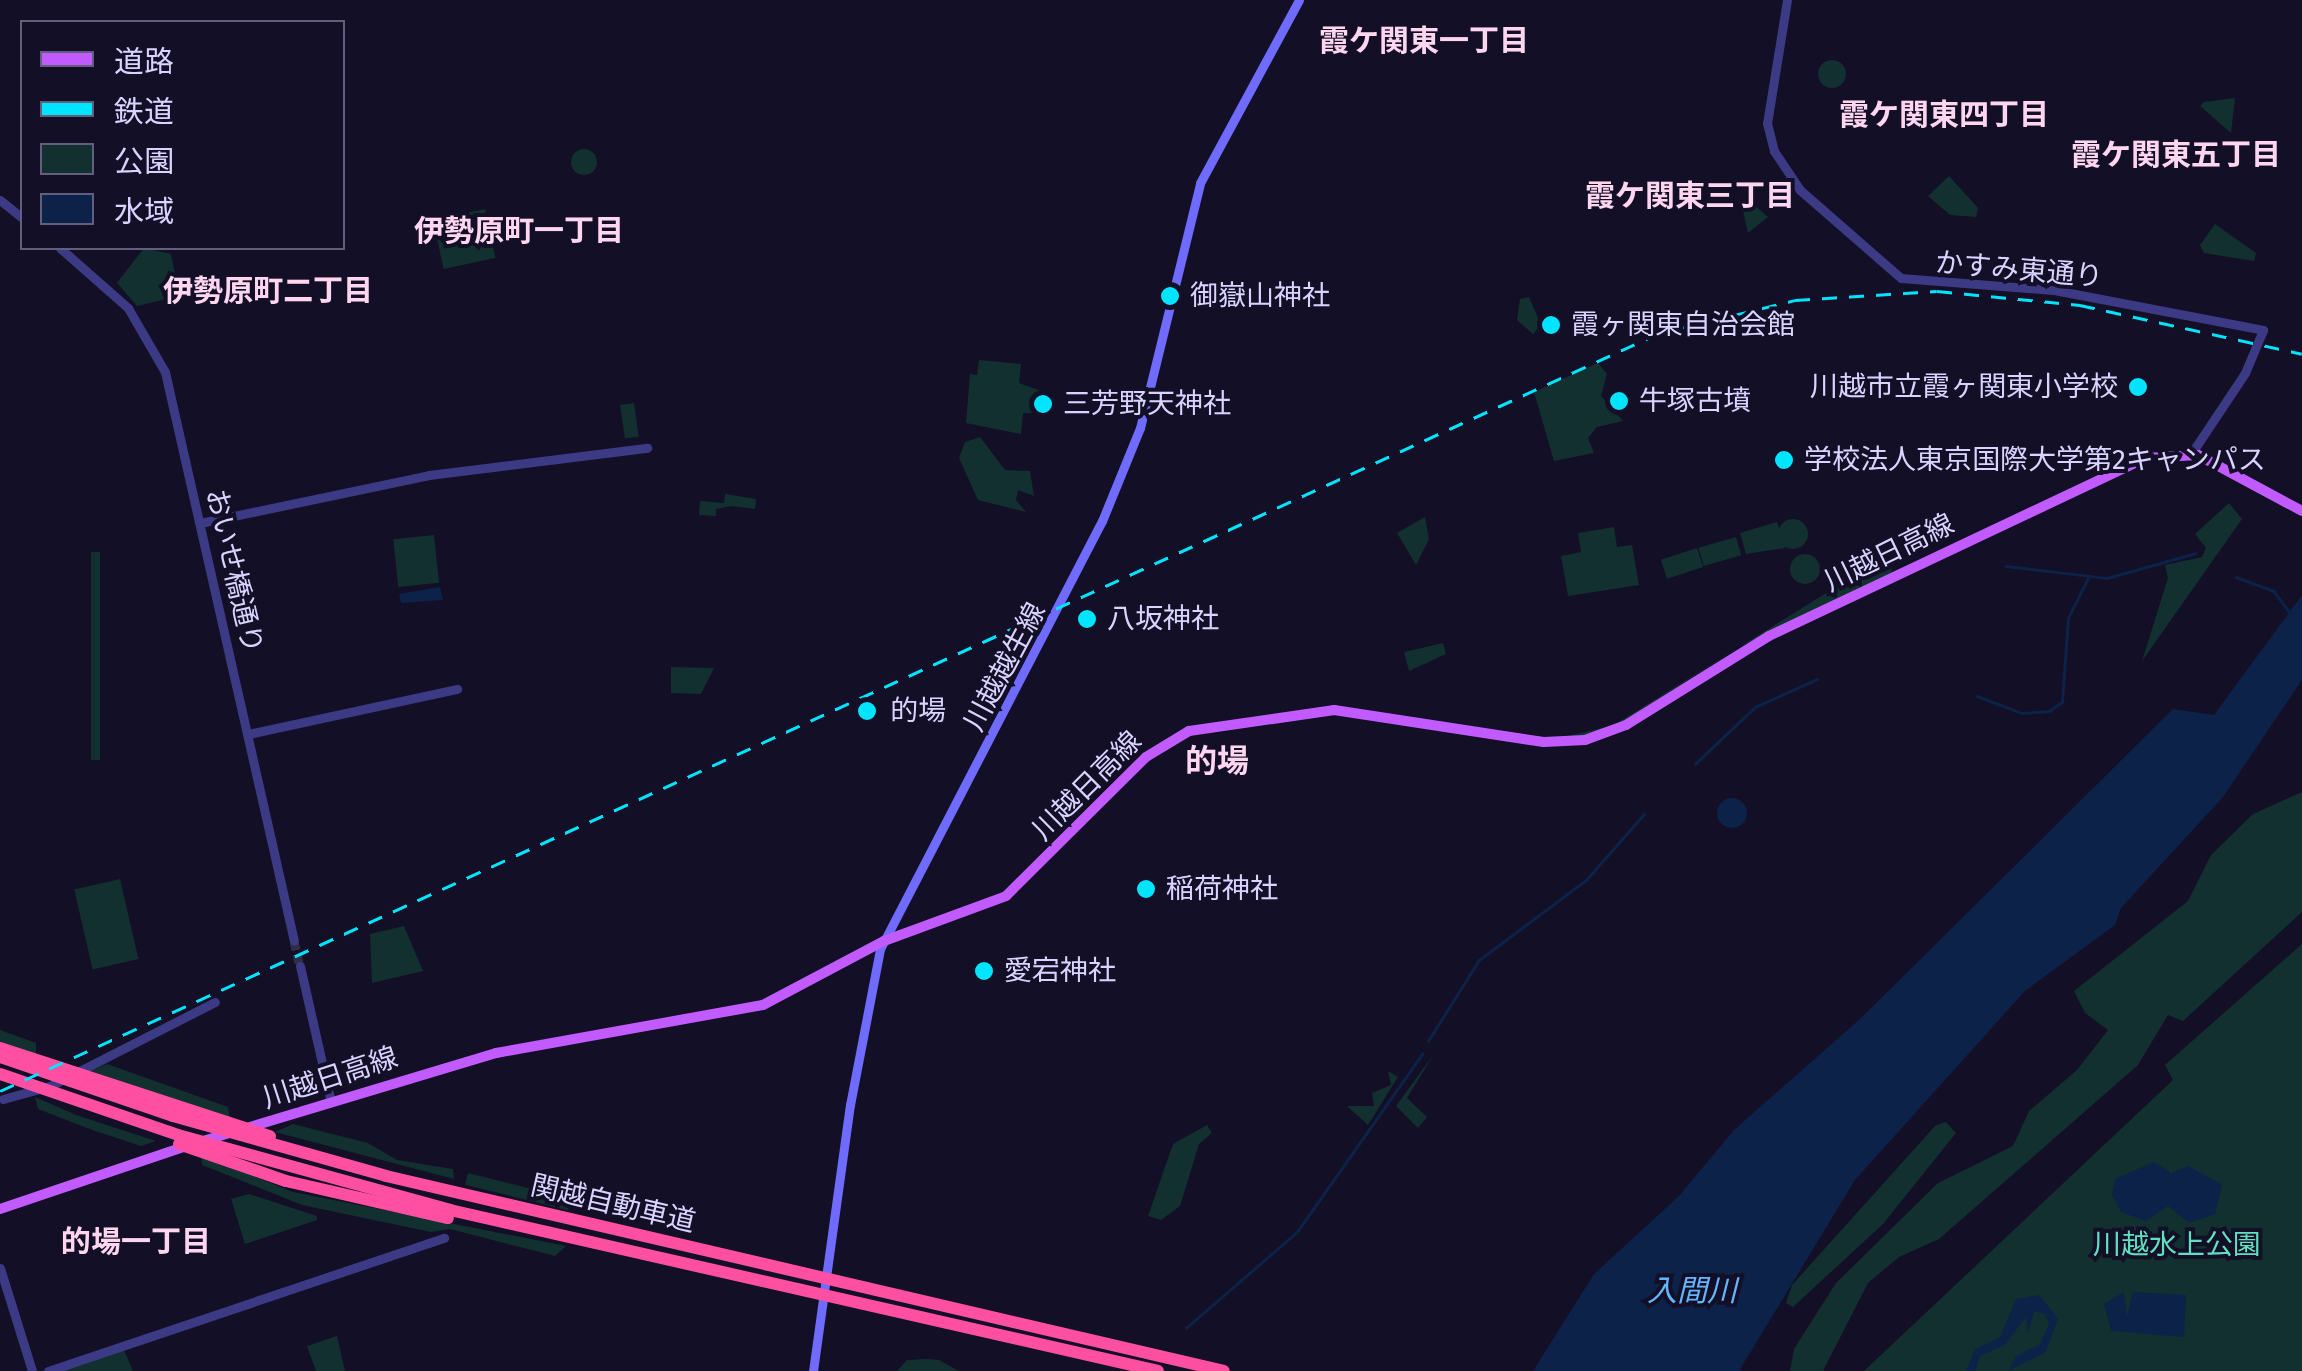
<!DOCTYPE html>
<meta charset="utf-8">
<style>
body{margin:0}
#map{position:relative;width:2302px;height:1371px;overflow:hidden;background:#130f26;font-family:"Fira Sans","Noto Sans JP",sans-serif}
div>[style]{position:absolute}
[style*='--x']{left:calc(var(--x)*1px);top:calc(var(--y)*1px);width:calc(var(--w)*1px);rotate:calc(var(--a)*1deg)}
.green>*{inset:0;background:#12302f;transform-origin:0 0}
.round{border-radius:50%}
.water>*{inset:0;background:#0c2248}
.stream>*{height:2.5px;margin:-1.25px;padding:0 1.25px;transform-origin:1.25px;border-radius:1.25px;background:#0c2248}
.tertiary-tunnel>*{height:9px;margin-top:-4.5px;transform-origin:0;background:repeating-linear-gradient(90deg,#312d47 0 9px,transparent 0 13.5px)}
.tertiary>*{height:9px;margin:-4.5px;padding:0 4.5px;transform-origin:4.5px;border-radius:4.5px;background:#3d3a85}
.secondary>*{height:9px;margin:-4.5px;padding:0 4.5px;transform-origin:4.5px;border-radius:4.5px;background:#6f6bff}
.primary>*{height:10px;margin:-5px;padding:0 5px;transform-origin:5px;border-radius:5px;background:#c25bff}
.motorway>*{height:12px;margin:-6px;padding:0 6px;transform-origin:6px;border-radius:6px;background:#ff4fa3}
.rail>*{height:2.5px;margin-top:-1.25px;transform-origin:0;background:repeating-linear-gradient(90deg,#00e5ff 0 15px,transparent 0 27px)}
.dots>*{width:28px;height:28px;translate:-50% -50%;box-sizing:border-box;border:5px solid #130f26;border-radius:50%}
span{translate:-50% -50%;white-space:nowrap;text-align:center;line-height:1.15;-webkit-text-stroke:8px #130f26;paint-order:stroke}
.street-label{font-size:28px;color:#d9d4ff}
.poi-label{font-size:28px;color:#d9d4ff}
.left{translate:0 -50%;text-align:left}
.right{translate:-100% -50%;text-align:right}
.park-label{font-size:28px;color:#5fe0c0}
.neighbourhood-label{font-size:30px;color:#ffd6f0;font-weight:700}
.water-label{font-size:30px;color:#62b6ff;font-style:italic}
.quarter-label{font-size:32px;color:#ffd6f0;font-weight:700}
.legend{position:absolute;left:20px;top:20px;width:325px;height:230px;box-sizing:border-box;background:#130f26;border:2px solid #625e7d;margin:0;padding:12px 18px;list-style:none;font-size:30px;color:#d9d4ff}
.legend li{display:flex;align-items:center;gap:20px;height:50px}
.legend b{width:50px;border:2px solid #625e7d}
</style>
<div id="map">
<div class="green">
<i class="round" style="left:1818px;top:60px;width:28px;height:28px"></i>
<i style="clip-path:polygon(2235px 98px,2231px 133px,2200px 106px,2204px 102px)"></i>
<i class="round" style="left:571px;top:149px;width:26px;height:26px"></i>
<i style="clip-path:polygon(1949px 176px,1978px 208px,1976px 217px,1950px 215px,1928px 196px)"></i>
<i style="clip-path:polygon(1746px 198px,1768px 217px,1748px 233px,1742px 206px)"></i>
<i style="left:485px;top:209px;width:50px;height:53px;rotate:78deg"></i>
<i style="clip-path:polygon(2215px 224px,2256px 253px,2254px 261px,2204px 253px,2200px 245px)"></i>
<i style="clip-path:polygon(144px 248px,171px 254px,177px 284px,175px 297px,137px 306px,117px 283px)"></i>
<i style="clip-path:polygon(1529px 297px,1541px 325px,1533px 334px,1517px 320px,1520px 299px)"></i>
<i style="clip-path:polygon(979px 360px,1021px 364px,1019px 383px,1049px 394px,1039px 399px,1036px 413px,1023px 413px,1021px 434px,966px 423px,970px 374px,977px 375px)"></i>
<i style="clip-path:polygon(1598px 363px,1607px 374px,1601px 396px,1623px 421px,1597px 427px,1588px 438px,1594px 453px,1554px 461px,1534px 392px)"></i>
<i style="left:634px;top:403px;width:34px;height:14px;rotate:82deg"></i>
<i style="clip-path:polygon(980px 437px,1005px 470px,1030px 471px,1034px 496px,1018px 490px,1016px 500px,1026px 512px,978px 500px,959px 458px,965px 442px)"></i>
<i style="clip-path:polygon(725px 494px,756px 499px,755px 509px,731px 506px,716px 509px,716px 516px,699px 515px,700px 501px,724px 503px)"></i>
<i style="clip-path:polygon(2229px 503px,2242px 519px,2142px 661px,2168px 578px,2165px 565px,2202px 557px,2206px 548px,2195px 534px)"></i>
<i style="clip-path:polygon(1425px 517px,1429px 539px,1416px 565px,1397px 533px)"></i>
<i class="round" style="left:1778px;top:519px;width:30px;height:30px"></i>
<i style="clip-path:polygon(1777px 522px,1785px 548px,1746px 554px,1740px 533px)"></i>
<i style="clip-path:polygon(1614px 527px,1617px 547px,1632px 545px,1639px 585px,1568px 596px,1561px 556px,1581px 552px,1578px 533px)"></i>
<i style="left:434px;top:535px;width:48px;height:41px;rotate:84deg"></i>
<i style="left:1736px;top:537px;width:19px;height:39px;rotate:74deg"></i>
<i style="left:1697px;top:548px;width:20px;height:38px;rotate:72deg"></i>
<i style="left:91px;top:552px;width:9px;height:208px"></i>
<i class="round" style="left:1790px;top:554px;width:30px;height:30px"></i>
<i style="clip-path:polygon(1891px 565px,1892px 573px,1741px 646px,1616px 726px,1586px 736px,1569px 736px,1614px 725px,1828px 592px)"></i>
<i style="clip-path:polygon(1443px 643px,1446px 654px,1409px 671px,1404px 652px)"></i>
<i style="clip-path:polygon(671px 667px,714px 668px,701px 694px,671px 693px)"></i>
<i style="clip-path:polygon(2302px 792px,2302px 912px,2183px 1021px,2168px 1015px,2138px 1065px,1939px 1239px,1899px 1257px,1868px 1283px,1823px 1371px,1790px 1371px,1794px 1349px,1836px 1283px,1938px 1183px,2013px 1146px,2029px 1111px,2077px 1070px,2108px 1030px,2085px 1013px,2074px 991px,2188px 901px,2211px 855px,2253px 814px)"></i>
<i style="left:120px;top:879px;width:82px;height:47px;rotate:77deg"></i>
<i style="clip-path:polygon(404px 926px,423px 971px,372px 983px,370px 934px)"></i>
<i style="clip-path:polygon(2302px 944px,2302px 1371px,1864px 1371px,2173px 1080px,2165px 1065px)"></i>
<i style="clip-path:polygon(0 1030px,36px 1043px,36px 1054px,0 1042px)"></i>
<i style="clip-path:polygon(1434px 1054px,1407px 1098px,1427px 1117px,1418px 1128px,1396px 1106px)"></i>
<i style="clip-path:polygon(107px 1064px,228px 1107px,230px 1119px,90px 1071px)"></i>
<i style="clip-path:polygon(1388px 1071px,1398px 1077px,1368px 1125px,1347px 1106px,1374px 1106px,1372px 1093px,1391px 1085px)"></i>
<i style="clip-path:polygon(35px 1097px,76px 1115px,156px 1141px,141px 1146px,95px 1131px,38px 1109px)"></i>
<i style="clip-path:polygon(1946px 1122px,1956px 1133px,1883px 1224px,1793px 1307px,1786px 1303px,1792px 1285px,1936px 1125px)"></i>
<i style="clip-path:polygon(293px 1124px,368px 1143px,397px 1160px,453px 1169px,454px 1179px,275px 1132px)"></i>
<i style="clip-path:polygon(1207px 1125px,1212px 1133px,1199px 1144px,1180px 1206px,1161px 1220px,1148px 1216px,1173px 1144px)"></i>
<i style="clip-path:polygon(201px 1155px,293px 1192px,566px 1246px,555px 1256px,450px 1229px,431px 1232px,302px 1205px,202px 1165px)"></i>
<i style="left:468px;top:1173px;width:106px;height:12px;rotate:14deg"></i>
<i style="clip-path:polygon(249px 1194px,317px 1216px,317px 1220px,245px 1244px,231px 1199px)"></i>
<i style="clip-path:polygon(337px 1336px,345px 1371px,316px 1371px,307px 1346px)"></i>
<i style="clip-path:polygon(124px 1350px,133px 1371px,60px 1371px)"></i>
<i style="clip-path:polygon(927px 1359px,939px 1360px,959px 1371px,897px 1371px,907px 1360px)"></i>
</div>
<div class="water">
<i style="clip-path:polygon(440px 587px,443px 600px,401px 603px,399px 594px)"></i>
<i style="clip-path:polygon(2302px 595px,2302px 680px,2223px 797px,2121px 908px,2115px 925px,2025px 991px,1855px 1180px,1739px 1371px,1533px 1371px,1594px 1274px,1679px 1196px,1734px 1130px,1861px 1018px,2173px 709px,2214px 715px)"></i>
<i class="round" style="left:1717px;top:798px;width:30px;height:30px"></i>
<i style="clip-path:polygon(2154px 1162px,2170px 1172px,2169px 1185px,2171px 1173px,2188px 1166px,2222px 1184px,2215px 1214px,2189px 1223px,2168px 1206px,2146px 1221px,2121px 1212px,2112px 1195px,2115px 1179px)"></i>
<i style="clip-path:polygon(2124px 1292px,2127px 1317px,2133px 1292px,2186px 1295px,2184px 1337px,2111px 1331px,2104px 1304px)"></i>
<i style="clip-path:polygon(2039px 1295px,2058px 1319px,2045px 1353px,2008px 1371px,2016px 1356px,2040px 1344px,2049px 1324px,2045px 1314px,2034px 1311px,2028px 1334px,2026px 1317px,2005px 1345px,1980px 1356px,1975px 1371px,1966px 1371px,1975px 1349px,2000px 1337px,2016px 1299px)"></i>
</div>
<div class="stream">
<i style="--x:2006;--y:566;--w:102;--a:6.8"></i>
<i style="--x:2107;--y:578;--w:92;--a:-15.7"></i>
<i style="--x:2236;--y:577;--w:40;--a:20.2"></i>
<i style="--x:2274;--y:591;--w:27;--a:54"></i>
<i style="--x:1977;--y:696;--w:48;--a:20.7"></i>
<i style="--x:2022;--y:713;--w:27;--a:-4"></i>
<i style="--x:2049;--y:711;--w:16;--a:-35"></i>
<i style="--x:2062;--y:702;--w:84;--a:-85.9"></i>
<i style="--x:2068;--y:618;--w:45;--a:-63.4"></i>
<i style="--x:1695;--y:764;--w:83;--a:-43.5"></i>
<i style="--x:1755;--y:707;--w:68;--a:-24.3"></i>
<i style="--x:1428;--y:1041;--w:96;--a:-57.8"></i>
<i style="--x:1479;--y:960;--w:134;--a:-36.8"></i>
<i style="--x:1586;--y:880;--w:88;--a:-48.7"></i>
<i style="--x:1186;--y:1328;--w:147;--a:-40.9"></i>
<i style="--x:1297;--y:1232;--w:218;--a:-54.9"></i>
</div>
<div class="tertiary-tunnel">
<i style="--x:294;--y:941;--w:26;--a:77"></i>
</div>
<div class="tertiary">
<i style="--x:1787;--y:0;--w:125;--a:99.2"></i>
<i style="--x:1767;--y:123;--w:29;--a:76"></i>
<i style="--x:1774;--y:151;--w:47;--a:56.3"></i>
<i style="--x:1800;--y:190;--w:134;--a:41.1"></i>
<i style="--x:1901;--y:278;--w:153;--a:4.5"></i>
<i style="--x:2054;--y:290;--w:213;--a:10.8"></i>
<i style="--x:2263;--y:330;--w:47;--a:112.7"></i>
<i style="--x:2245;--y:373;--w:97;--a:123.7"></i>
<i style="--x:0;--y:200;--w:28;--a:39"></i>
<i style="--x:60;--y:248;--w:91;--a:41.4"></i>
<i style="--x:128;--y:308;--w:74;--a:60"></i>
<i style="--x:165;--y:372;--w:583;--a:77.23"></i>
<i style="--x:200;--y:523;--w:234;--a:-11.8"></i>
<i style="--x:429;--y:475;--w:220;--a:-7.1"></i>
<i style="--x:248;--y:734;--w:214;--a:-12.2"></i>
<i style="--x:300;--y:966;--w:139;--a:77.2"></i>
<i style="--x:3;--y:1099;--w:49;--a:-15.5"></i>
<i style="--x:50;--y:1086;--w:185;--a:-27"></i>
<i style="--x:0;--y:1268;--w:108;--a:72.7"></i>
<i style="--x:48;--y:1371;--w:418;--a:-18.6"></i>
</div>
<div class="secondary">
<i style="--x:813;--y:1371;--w:269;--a:-82.1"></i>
<i style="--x:850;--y:1105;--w:159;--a:-79.1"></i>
<i style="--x:880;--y:949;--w:482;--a:-62.6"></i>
<i style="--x:1102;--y:521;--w:100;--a:-67.8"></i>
<i style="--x:1140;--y:428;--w:252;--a:-76.2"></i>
<i style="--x:1200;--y:183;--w:208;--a:-61.6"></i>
</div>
<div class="primary">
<i style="--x:203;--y:1141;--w:306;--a:-16.7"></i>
<i style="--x:496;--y:1053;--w:271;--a:-10.2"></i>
<i style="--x:763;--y:1005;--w:137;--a:-27.9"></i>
<i style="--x:884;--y:941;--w:130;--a:-20.2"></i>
<i style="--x:1006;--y:896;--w:197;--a:-44.8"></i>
<i style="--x:1146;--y:757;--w:50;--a:-31.2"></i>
<i style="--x:1189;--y:731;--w:147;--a:-8.2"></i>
<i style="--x:1334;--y:710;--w:212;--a:8.7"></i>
<i style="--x:1544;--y:742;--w:41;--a:-2.8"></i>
<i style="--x:1585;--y:740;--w:44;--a:-20.1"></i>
<i style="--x:1626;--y:725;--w:168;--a:-31.9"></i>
<i style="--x:1769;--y:636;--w:416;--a:-25.3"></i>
<i style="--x:2145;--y:458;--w:53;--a:-3.2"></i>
<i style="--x:2198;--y:455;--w:118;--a:28.3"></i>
<i style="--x:0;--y:1209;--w:196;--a:-18.7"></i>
</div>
<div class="motorway">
<i style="--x:0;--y:1048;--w:284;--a:18.1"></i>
<i style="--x:0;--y:1057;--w:183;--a:18.8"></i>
<i style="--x:173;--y:1116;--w:221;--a:15.7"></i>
<i style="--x:386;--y:1176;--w:860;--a:13.1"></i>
<i style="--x:0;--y:1074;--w:188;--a:18.9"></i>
<i style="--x:178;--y:1135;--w:282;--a:15.4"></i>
<i style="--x:450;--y:1210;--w:726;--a:12.81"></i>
<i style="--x:179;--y:1144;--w:113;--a:19.1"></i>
<i style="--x:286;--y:1181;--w:166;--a:12.9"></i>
</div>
<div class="rail">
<i style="--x:0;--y:1091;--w:1822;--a:-24.55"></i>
<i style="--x:1657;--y:334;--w:142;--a:-13.8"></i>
<i style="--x:1795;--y:300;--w:142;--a:-3.6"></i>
<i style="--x:1937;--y:291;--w:144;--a:5.6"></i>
<i style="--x:2080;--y:305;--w:227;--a:12.4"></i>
</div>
<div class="dots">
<i style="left:1170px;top:296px;background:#00e5ff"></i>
<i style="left:1551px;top:325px;background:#00e5ff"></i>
<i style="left:2138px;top:387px;background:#00e5ff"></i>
<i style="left:1619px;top:401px;background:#00e5ff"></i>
<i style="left:1043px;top:404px;background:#00e5ff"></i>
<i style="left:1784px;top:460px;background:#00e5ff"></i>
<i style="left:1087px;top:619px;background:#00e5ff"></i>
<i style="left:867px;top:711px;background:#00e5ff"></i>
<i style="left:1146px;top:889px;background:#00e5ff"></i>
<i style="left:984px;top:971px;background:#00e5ff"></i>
</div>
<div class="street-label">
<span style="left:2019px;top:270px;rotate:5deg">かすみ東通り</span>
<span style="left:1889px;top:553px;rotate:-26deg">川越日高線</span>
<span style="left:234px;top:571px;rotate:77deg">おいせ橋通り</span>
<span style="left:1005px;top:667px;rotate:-62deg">川越越生線</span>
<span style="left:1087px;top:786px;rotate:-45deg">川越日高線</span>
<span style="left:330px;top:1078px;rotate:-18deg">川越日高線</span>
<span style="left:613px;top:1204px;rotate:13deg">関越自動車道</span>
</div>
<div class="poi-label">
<span class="left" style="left:1190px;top:296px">御嶽山神社</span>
<span class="left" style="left:1571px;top:325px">霞ヶ関東自治会館</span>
<span class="right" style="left:2118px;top:387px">川越市立霞ヶ関東小学校</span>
<span class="left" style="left:1639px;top:401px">牛塚古墳</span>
<span class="left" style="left:1063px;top:404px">三芳野天神社</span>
<span class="left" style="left:1804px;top:460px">学校法人東京国際大学第2キャンパス</span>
<span class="left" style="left:1107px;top:619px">八坂神社</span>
<span class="left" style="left:890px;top:711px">的場</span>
<span class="left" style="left:1166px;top:889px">稲荷神社</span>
<span class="left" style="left:1004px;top:971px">愛宕神社</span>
</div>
<div class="park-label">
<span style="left:2177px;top:1245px">川越水上公園</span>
</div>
<div class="neighbourhood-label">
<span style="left:1424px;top:41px">霞ケ関東一丁目</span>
<span style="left:1944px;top:115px">霞ケ関東四丁目</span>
<span style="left:2176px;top:155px">霞ケ関東五丁目</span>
<span style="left:1690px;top:196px">霞ケ関東三丁目</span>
<span style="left:519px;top:231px">伊勢原町一丁目</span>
<span style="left:268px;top:291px">伊勢原町二丁目</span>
<span style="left:136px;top:1242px">的場一丁目</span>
</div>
<div class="water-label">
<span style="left:1692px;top:1291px">入間川</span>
</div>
<div class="quarter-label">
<span style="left:1217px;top:761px">的場</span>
</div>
<ul class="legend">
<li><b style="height:12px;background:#c25bff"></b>道路</li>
<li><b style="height:12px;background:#00e5ff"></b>鉄道</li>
<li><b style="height:28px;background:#12302f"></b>公園</li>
<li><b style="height:28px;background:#0c2248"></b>水域</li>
</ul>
</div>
